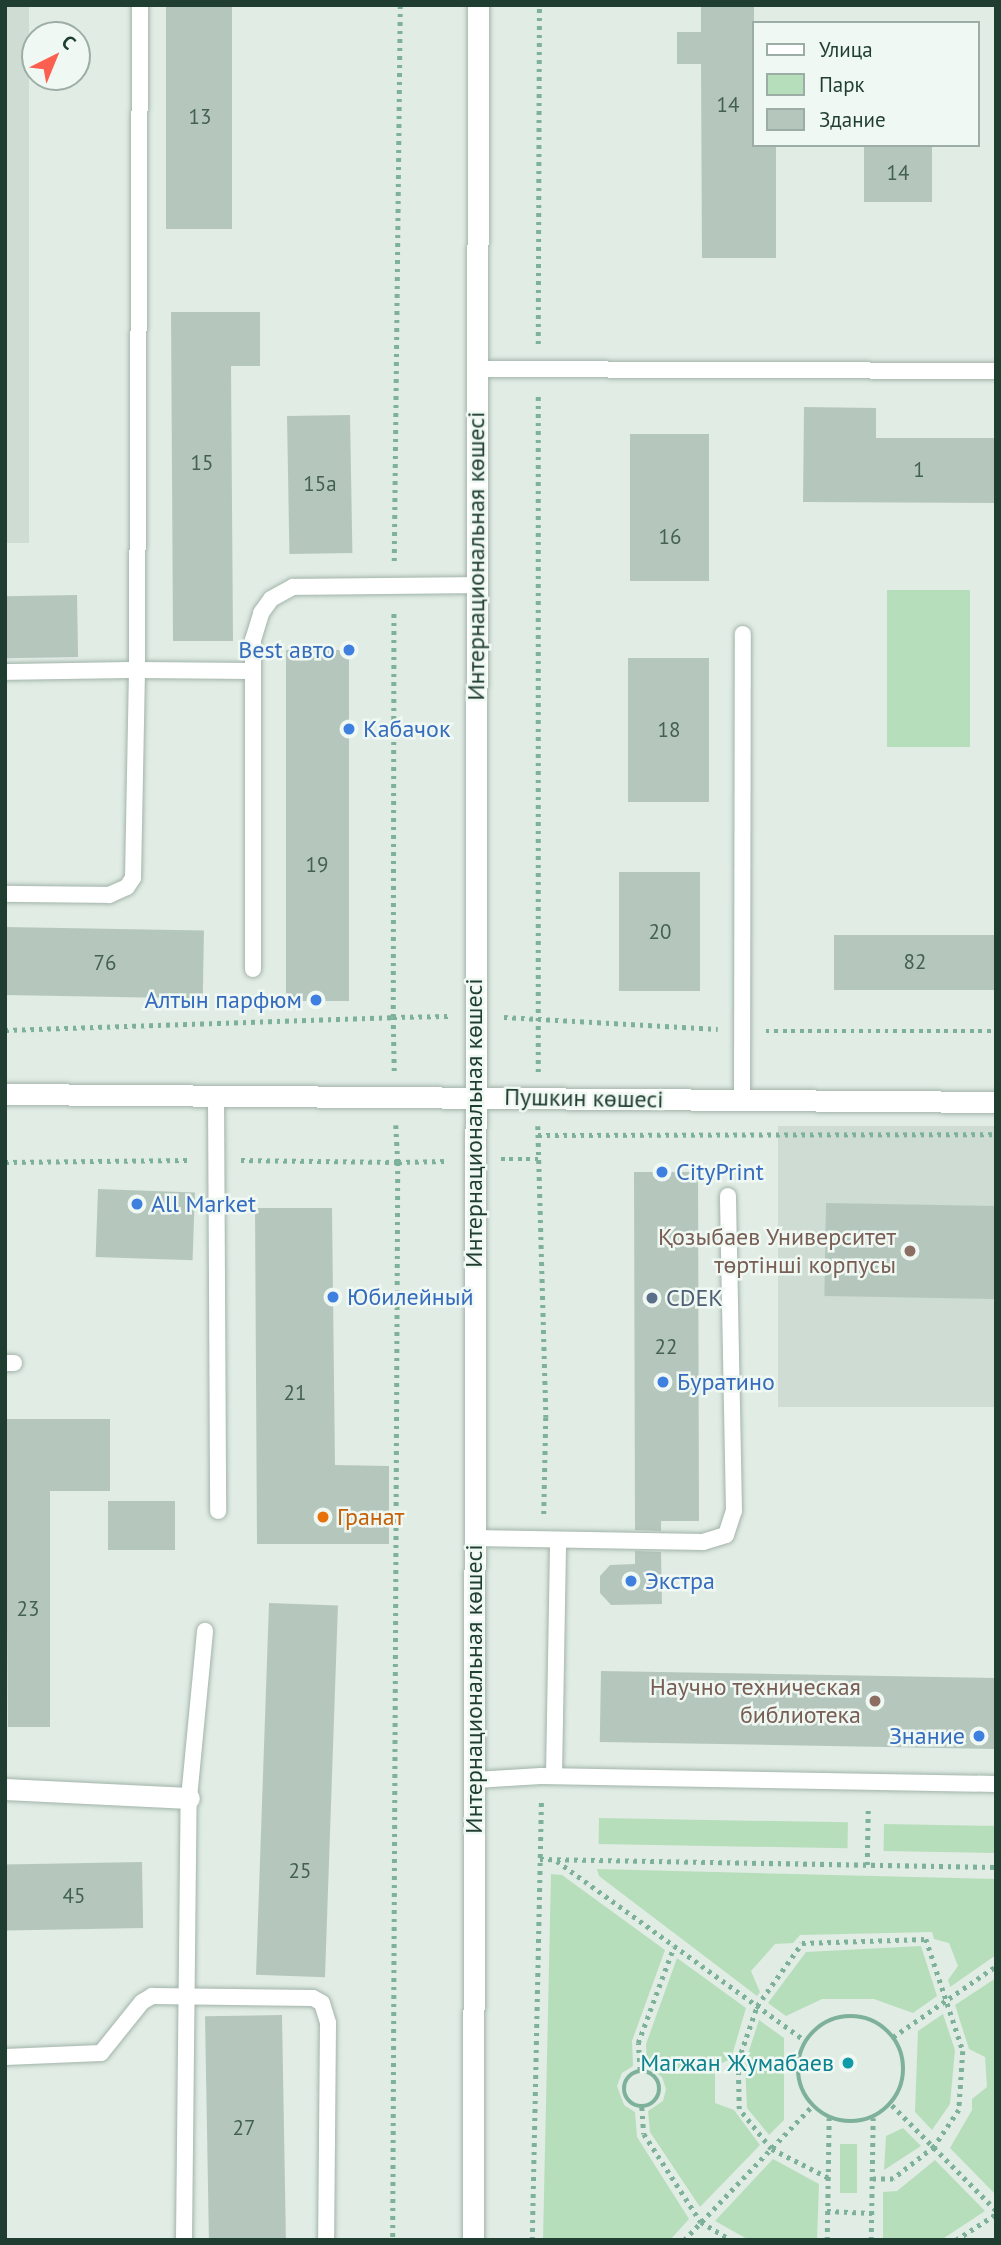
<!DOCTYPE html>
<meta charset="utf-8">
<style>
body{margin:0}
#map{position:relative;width:1001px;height:2245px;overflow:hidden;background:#e0ece4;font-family:"PT Sans",sans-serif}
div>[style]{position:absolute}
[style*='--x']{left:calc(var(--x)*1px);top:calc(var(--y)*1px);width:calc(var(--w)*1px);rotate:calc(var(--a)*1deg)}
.built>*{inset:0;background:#cedcd3;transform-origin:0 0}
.green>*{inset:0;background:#b7debb;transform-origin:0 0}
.building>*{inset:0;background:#b5c7bd;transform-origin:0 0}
.path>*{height:4.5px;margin-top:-2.25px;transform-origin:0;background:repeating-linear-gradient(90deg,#7eb199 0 3.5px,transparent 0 8.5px)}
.path>.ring{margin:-2.25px;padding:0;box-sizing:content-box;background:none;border:4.5px solid #7eb199;border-radius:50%}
.roads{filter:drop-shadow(0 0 2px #a2b4aa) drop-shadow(0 0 2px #a2b4aa)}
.service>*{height:16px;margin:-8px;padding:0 8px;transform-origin:8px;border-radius:8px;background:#fff}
.minor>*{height:21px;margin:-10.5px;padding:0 10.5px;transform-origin:10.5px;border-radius:10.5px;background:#fff}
.tertiary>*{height:21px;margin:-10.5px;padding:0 10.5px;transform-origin:10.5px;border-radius:10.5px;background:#fff}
.dots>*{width:19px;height:19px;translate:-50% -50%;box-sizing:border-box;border:4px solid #f0f8f3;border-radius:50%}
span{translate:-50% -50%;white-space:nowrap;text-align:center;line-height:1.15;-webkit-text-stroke:5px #f0f8f3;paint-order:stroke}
.number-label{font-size:21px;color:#446053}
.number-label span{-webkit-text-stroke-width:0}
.street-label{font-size:24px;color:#1f3d30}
.shop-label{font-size:24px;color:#366cbe}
.right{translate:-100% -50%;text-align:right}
.left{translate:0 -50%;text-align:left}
.education-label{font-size:24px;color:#785e54}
.service-label{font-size:24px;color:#4e5e75}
.food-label{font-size:24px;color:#c56008}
.culture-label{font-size:24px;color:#0d838f}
.frame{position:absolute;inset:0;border:7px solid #1f3d30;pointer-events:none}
.legend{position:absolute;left:752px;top:21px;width:228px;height:126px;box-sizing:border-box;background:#f0f8f3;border:2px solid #9cada5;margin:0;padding:9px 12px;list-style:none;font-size:21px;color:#1f3d30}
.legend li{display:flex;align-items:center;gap:14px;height:35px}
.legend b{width:35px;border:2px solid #9cada5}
.north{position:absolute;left:21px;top:21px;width:70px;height:70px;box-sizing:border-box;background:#f0f8f3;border:2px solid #9cada5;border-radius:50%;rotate:43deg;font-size:19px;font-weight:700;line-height:28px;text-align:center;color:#1f3d30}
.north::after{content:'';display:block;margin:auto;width:24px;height:32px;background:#fa5f4f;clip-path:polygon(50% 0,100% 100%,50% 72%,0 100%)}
</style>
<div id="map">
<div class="built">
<i style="left:5px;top:5px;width:24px;height:538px"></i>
<i style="left:778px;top:1126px;width:218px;height:281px"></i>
</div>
<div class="green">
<i style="left:887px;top:590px;width:83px;height:157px"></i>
<i style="left:599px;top:1818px;width:249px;height:26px;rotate:1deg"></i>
<i style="left:884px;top:1824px;width:112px;height:27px;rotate:1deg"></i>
<i style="clip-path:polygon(597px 1869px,996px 1879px,996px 1955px,950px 1987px,948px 1980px,958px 1966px,949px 1943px,934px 1939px,932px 1932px,800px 1935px,793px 1943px,775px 1944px,751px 1971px,760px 1992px,757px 1996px,599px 1876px)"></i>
<i style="clip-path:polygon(551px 1874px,562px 1875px,665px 1950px,632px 2041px,633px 2066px,622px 2073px,617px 2086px,624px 2105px,635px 2112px,637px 2137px,689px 2219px,670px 2240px,543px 2240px)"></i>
<i style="clip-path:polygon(921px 1946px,937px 1996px,913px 2013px,874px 1999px,822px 1999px,786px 2016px,768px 2003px,806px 1952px)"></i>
<i style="clip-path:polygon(677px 1958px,746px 2008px,731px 2059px,715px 2066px,715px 2103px,734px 2110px,760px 2145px,700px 2207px,650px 2132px,648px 2111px,663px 2101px,666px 2089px,662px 2077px,647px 2067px,646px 2044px)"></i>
<i style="clip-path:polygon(996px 1978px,996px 2195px,950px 2148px,972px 2110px,972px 2099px,987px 2087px,985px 2057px,969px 2049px,955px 2005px)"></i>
<i style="clip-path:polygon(943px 2014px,955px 2050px,950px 2104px,932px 2130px,915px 2112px,918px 2031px)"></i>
<i style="clip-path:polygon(759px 2020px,784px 2038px,784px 2120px,769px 2135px,747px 2108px,745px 2063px)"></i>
<i style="clip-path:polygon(903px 2128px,921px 2146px,884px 2170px,886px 2136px)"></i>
<i style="left:840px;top:2144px;width:17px;height:49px"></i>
<i style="clip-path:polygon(773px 2159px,819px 2184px,817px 2240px,749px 2240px,715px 2221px)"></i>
<i style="clip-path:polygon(935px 2160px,985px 2211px,941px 2240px,883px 2240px,883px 2192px,897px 2191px)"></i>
</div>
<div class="building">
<i style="left:166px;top:5px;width:66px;height:224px"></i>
<i style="clip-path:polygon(701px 5px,754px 5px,754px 145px,776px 145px,776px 258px,702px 258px,701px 64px,677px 64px,677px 32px,701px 32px)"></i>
<i style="left:864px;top:145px;width:68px;height:57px"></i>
<i style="clip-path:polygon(171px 312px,260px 312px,260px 366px,231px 366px,233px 641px,173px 641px)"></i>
<i style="clip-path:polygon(804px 407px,876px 408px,876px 438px,996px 438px,996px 503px,803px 502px)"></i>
<i style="left:350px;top:415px;width:138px;height:63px;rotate:89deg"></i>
<i style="left:630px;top:434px;width:79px;height:147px"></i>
<i style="left:77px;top:595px;width:62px;height:72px;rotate:89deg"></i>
<i style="left:286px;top:650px;width:63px;height:351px"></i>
<i style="left:709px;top:658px;width:144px;height:81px;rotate:90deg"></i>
<i style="left:619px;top:872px;width:81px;height:119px"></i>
<i style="left:5px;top:927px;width:199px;height:68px;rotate:1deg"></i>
<i style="left:834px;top:935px;width:162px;height:55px"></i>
<i style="clip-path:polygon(634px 1172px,698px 1172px,699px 1521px,661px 1521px,661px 1531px,635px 1530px)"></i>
<i style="left:98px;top:1189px;width:97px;height:68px;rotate:2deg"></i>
<i style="left:826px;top:1203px;width:170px;height:93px;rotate:1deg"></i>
<i style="clip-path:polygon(255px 1208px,332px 1208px,335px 1465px,389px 1466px,389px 1544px,257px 1544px)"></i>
<i style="clip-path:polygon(5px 1419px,110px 1419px,110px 1491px,50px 1491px,50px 1727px,8px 1727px)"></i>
<i style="left:108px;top:1501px;width:67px;height:49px"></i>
<i style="clip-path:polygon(635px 1551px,661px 1552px,662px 1604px,611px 1605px,600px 1593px,600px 1576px,610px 1565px,635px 1564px)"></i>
<i style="left:269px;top:1603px;width:69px;height:372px;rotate:2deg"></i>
<i style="left:601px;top:1671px;width:395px;height:71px;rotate:1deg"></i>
<i style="left:142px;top:1862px;width:66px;height:137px;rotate:89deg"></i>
<i style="left:282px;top:2015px;width:225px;height:77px;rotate:89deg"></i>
</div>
<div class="path">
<i style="--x:538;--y:344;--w:339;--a:-89.8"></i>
<i style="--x:394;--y:561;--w:556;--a:-89.38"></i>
<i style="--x:504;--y:1017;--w:214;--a:3.2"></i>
<i style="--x:5;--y:1030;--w:388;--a:-1.9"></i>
<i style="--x:393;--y:1017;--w:406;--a:-89.9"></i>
<i style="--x:766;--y:1031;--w:230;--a:0"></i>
<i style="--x:394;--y:1071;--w:54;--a:-91.1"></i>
<i style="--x:393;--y:1017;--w:56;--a:-1"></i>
<i style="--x:538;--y:1072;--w:677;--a:-90"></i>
<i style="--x:396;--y:1125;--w:37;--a:87"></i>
<i style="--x:398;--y:1162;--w:49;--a:-1.2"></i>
<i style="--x:538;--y:1126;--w:291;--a:88.4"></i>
<i style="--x:546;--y:1417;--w:99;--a:91.2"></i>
<i style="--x:538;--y:1135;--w:458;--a:-0.1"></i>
<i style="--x:501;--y:1159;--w:37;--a:0"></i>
<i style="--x:241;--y:1160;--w:157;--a:0.7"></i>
<i style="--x:398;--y:1162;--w:1078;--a:90.27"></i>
<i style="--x:5;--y:1162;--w:186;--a:-0.6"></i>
<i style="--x:540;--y:1859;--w:456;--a:1"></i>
<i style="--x:557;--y:1861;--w:307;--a:35.9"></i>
<i style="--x:867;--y:1865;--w:58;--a:-89"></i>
<i class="ring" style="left:798px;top:2016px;width:101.5px;height:101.5px"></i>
<i style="--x:893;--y:2037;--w:125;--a:-34.6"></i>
<i style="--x:640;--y:2070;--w:27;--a:-94"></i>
<i style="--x:638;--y:2043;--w:103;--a:-69.6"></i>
<i class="ring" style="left:624px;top:2071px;width:31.5px;height:31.5px"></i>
<i style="--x:892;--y:2105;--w:148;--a:45.3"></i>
<i style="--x:642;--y:2107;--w:27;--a:86"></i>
<i style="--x:644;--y:2134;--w:105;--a:57.1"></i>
<i style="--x:701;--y:2222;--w:35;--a:31"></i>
<i style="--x:828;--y:2178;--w:64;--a:-153"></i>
<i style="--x:771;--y:2149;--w:51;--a:-128.7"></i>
<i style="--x:739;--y:2109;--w:48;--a:-91.2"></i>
<i style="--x:738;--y:2061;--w:58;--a:-70.9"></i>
<i style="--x:757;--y:2006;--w:77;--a:-54.5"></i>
<i style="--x:802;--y:1943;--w:124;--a:-1.8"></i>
<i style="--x:926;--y:1939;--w:118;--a:71.7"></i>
<i style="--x:963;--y:2051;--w:59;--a:93.9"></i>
<i style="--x:959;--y:2110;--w:45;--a:124"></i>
<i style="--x:934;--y:2147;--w:52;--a:142"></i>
<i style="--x:893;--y:2179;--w:21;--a:180"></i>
<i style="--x:827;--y:2211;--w:45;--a:2.5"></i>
<i style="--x:532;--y:2240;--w:439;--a:-88.8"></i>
<i style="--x:684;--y:2240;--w:185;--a:-46.3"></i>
<i style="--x:827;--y:2240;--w:122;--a:-89.1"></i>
<i style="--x:871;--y:2240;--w:122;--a:-89.1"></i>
<i style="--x:956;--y:2240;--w:48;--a:-33"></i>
</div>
<div class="roads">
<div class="service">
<i style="--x:140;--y:5;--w:665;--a:90.26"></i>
<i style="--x:137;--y:670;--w:116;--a:0.5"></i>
<i style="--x:253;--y:671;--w:31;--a:-90"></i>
<i style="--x:253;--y:640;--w:28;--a:-73"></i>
<i style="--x:261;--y:613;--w:17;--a:-54"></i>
<i style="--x:271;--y:599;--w:25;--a:-29"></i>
<i style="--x:293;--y:587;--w:183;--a:-0.6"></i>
<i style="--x:477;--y:369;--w:519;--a:0.22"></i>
<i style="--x:5;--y:672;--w:132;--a:-0.9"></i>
<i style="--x:137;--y:670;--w:208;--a:91.1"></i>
<i style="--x:133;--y:878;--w:11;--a:124"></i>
<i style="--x:127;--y:887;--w:20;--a:156"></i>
<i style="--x:109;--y:895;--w:104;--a:-179.4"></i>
<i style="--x:253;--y:969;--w:298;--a:-90"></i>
<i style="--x:216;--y:1096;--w:415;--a:89.7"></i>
<i style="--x:742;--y:1100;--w:466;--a:-89.9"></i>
<i style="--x:5;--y:1363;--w:9;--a:0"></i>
<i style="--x:473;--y:1538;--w:230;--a:1"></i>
<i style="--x:703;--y:1542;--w:24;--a:-17"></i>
<i style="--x:726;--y:1535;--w:25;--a:-72"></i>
<i style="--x:734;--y:1511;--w:315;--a:-91.1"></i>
<i style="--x:554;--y:1776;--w:234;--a:-89"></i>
<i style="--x:475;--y:1780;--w:66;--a:-3.5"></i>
<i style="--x:541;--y:1776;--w:455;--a:1"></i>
<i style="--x:5;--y:2057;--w:96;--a:-2.4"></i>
<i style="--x:101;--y:2053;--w:65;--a:-51.2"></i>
<i style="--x:142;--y:2002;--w:12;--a:-31"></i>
<i style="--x:152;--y:1996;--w:161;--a:0.7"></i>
<i style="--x:313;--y:1998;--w:10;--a:29"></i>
<i style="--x:322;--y:2003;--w:21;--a:73"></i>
<i style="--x:328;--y:2023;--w:217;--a:90.5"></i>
<i style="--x:184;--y:2240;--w:442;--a:-89.4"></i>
<i style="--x:189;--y:1798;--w:168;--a:-84.5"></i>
</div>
<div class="minor">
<i style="--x:5;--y:1789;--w:184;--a:2.8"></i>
</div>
<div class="tertiary">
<i style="--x:5;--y:1094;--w:991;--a:0.46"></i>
<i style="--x:473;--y:2240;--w:2235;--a:-89.87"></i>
</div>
</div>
<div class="dots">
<i style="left:349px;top:650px;background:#3f7fe0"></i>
<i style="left:349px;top:729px;background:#3f7fe0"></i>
<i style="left:316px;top:1000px;background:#3f7fe0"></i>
<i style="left:662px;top:1172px;background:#3f7fe0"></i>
<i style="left:137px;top:1204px;background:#3f7fe0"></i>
<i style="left:910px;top:1251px;background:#8d6e63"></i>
<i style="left:333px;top:1297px;background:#3f7fe0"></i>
<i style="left:652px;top:1298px;background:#5c6f8a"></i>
<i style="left:663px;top:1382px;background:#3f7fe0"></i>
<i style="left:323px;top:1517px;background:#e8710a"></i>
<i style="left:631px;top:1581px;background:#3f7fe0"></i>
<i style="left:875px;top:1701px;background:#8d6e63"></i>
<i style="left:979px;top:1736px;background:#3f7fe0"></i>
<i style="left:848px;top:2063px;background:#0f9aa8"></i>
</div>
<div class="number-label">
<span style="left:728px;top:105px">14</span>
<span style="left:200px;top:117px">13</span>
<span style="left:898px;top:173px">14</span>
<span style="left:202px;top:463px">15</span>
<span style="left:919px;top:470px">1</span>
<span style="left:320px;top:484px">15а</span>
<span style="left:670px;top:537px">16</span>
<span style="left:669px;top:730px">18</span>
<span style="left:317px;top:865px">19</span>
<span style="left:660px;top:932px">20</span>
<span style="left:915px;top:962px">82</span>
<span style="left:105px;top:963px">76</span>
<span style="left:666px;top:1347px">22</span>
<span style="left:295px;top:1393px">21</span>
<span style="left:28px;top:1609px">23</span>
<span style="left:300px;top:1871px">25</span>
<span style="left:74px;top:1896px">45</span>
<span style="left:244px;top:2128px">27</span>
</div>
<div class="street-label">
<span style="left:476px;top:556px;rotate:-90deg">Интернациональная көшесі</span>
<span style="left:584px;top:1098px;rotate:1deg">Пушкин көшесі</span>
<span style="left:474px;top:1123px;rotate:-90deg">Интернациональная көшесі</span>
<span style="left:474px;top:1689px;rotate:-90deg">Интернациональная көшесі</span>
</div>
<div class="shop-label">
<span class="right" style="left:335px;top:650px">Best авто</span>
<span class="left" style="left:363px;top:729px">Кабачок</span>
<span class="right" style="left:302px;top:1000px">Алтын парфюм</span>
<span class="left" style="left:676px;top:1172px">CityPrint</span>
<span class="left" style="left:151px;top:1204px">All Market</span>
<span class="left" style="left:347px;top:1297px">Юбилейный</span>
<span class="left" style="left:677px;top:1382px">Буратино</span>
<span class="left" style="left:645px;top:1581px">Экстра</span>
<span class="right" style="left:965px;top:1736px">Знание</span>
</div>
<div class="education-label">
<span class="right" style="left:896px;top:1251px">Қозыбаев Университет<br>төртінші корпусы</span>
<span class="right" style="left:861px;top:1701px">Научно техническая<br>библиотека</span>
</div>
<div class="service-label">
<span class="left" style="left:666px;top:1298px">CDEK</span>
</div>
<div class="food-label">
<span class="left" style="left:337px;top:1517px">Гранат</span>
</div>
<div class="culture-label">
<span class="right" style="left:834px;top:2063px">Магжан Жумабаев</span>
</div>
<div class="frame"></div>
<ul class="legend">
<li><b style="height:9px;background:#fff"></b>Улица</li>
<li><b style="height:19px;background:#b7debb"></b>Парк</li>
<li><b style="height:19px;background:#b5c7bd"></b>Здание</li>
</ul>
<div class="north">С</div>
</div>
